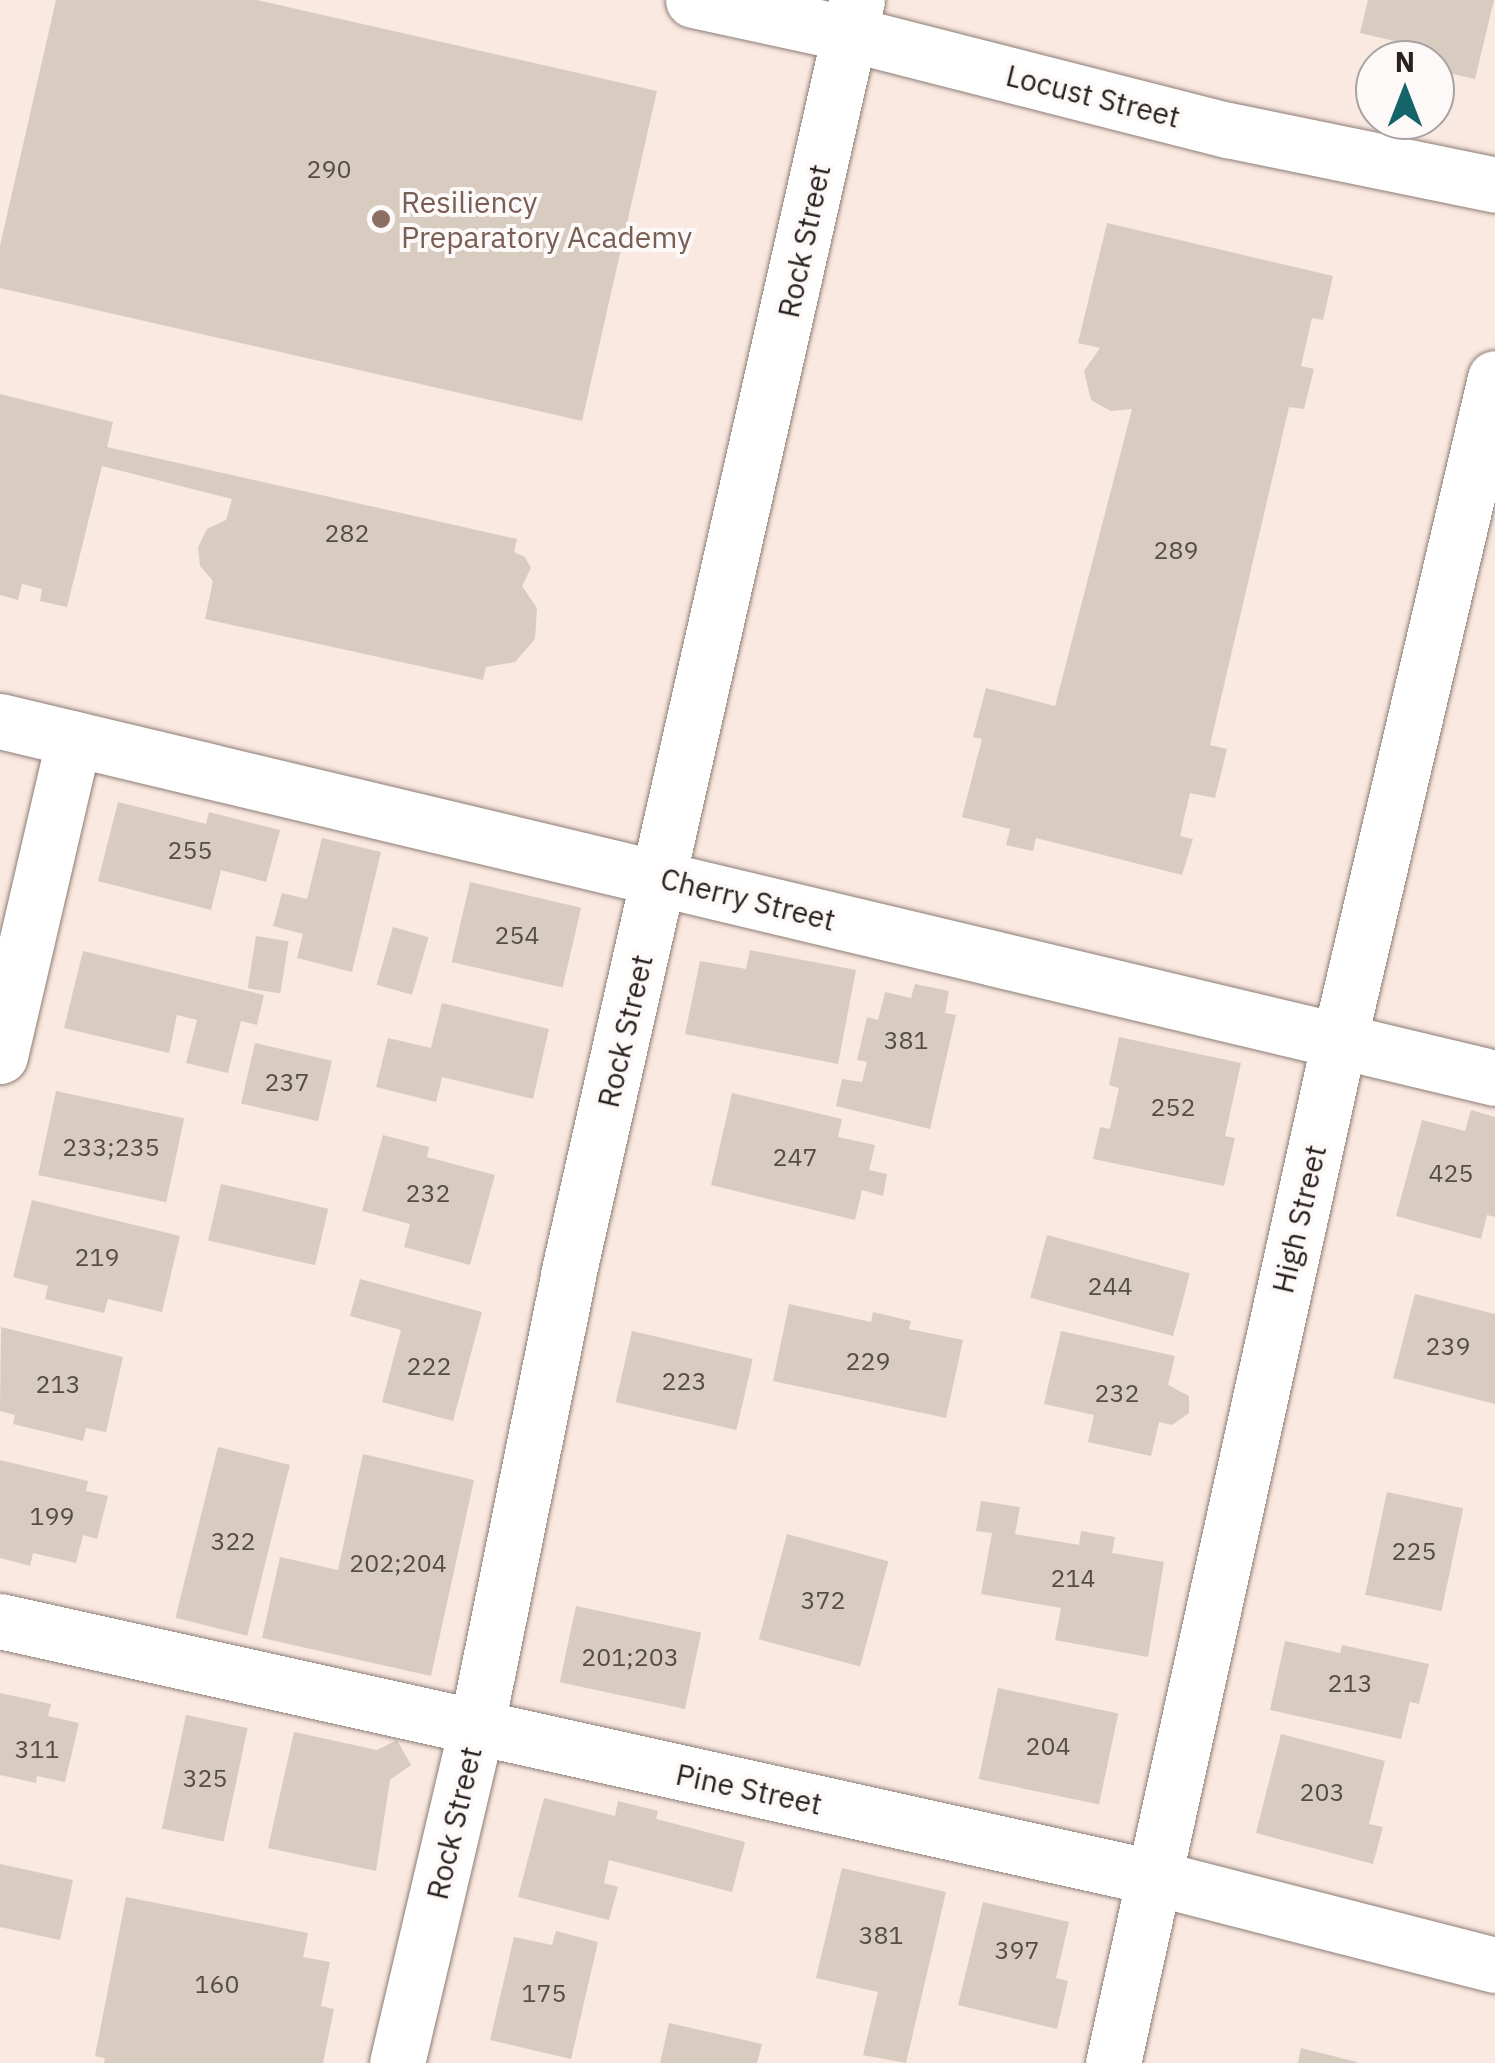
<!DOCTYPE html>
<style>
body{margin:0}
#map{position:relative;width:1495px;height:2063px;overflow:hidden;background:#fae9e0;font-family:"IBM Plex Sans",sans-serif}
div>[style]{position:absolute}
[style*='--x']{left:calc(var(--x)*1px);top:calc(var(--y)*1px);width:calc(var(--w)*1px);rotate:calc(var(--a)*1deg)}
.building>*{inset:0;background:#d8cbbf;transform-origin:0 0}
.roads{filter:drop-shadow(0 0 2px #8c7d75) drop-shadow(0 0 2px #8c7d75)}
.minor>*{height:55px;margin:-27.5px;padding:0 27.5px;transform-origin:27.5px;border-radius:27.5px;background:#fff}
.dots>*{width:28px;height:28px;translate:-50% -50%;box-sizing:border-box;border:5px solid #fdf9f8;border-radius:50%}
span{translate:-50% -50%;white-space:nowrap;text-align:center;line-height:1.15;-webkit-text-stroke:8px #fdf9f8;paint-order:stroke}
.number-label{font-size:25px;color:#554c47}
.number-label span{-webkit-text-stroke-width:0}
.street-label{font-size:30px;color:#29221f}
.education-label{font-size:30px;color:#785e54}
.left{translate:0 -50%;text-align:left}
.north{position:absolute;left:1355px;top:40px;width:100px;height:100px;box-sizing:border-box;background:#fdf9f8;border:2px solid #a8a3a1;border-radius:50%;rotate:0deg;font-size:28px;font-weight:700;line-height:40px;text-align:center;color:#29221f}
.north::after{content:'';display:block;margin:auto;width:35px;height:45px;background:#156469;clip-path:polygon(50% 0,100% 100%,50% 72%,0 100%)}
</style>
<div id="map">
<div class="building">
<i style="clip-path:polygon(56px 0,257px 0,657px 91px,582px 421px,0 288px,0 246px)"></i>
<i style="clip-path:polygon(1368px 0,1494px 0,1475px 79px,1435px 70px,1435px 60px,1416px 60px,1420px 47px,1360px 33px)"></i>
<i style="clip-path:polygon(1107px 223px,1333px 276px,1323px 320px,1312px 318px,1301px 366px,1314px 369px,1304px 409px,1289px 407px,1210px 745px,1227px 749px,1215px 798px,1190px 793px,1180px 836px,1193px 839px,1182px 875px,1036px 838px,1033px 851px,1006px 845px,1010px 829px,962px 817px,982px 739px,973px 737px,986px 688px,1055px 706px,1132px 409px,1111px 411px,1091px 400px,1084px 371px,1100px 348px,1078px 343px)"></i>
<i style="clip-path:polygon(0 394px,113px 422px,107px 447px,517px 539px,514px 552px,525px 557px,531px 568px,522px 586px,537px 608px,535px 639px,515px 662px,486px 667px,483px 680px,205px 619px,213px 581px,200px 566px,198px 547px,207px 529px,226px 520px,232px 499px,102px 466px,67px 607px,40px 601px,42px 589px,22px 584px,18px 600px,0 595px)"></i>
<i style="clip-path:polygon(118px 802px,206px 824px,209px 812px,280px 830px,266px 882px,221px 870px,211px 910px,98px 881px)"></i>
<i style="clip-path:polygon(322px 838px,381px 852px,352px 972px,297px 958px,303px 934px,273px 926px,282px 893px,307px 899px)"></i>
<i style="left:470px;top:882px;width:114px;height:82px;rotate:13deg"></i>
<i style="left:393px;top:927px;width:37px;height:60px;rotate:16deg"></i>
<i style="left:256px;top:936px;width:33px;height:53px;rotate:9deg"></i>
<i style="clip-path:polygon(750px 950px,856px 970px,838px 1064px,685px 1034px,700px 961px,746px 969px)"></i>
<i style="clip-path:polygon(83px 951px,264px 995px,257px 1025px,241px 1021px,228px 1073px,186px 1063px,197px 1020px,177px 1015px,169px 1053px,64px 1028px)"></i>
<i style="clip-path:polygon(915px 984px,949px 991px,945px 1013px,956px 1015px,930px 1129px,836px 1106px,842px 1079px,862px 1082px,867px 1062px,857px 1060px,867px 1017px,878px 1020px,885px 992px,911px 998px)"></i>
<i style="clip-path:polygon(442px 1003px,549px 1029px,533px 1099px,442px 1077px,436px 1102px,376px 1087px,388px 1038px,431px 1048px)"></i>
<i style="clip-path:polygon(1119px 1037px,1241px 1063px,1225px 1136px,1235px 1138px,1224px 1186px,1093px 1159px,1100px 1127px,1110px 1129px,1119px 1088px,1109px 1085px)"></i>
<i style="left:255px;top:1043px;width:79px;height:62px;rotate:13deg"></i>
<i style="left:56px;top:1091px;width:131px;height:86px;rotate:12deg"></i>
<i style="clip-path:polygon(732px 1093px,842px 1119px,838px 1137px,875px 1145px,869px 1170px,887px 1174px,883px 1196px,862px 1190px,855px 1220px,711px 1185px)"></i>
<i style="clip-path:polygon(1471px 1110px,1495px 1117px,1495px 1217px,1487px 1215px,1481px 1239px,1396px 1216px,1422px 1120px,1465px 1131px)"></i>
<i style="clip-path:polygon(383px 1135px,429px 1147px,427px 1157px,495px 1175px,470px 1265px,404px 1247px,410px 1224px,362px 1211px)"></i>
<i style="left:221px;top:1184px;width:110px;height:58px;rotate:13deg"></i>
<i style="clip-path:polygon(32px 1200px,180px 1236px,162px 1312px,108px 1299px,104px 1313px,45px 1299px,48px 1286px,13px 1277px)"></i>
<i style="left:1047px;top:1235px;width:148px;height:65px;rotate:15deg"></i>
<i style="clip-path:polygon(360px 1279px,482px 1312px,453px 1421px,382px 1402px,401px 1330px,350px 1316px)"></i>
<i style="clip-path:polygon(1415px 1294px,1495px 1314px,1495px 1404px,1393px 1378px)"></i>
<i style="clip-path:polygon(789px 1304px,871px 1322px,873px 1312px,911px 1321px,909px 1329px,963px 1340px,946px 1418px,773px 1381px)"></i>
<i style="clip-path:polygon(1px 1327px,123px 1357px,106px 1432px,86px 1428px,83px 1441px,13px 1424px,15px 1415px,0 1411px)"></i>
<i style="left:632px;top:1331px;width:124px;height:73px;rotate:13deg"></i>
<i style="clip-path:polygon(1061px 1331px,1175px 1356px,1168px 1385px,1189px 1396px,1189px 1413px,1172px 1425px,1159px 1422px,1151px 1456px,1088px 1442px,1094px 1415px,1044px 1404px)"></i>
<i style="left:218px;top:1447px;width:74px;height:176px;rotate:14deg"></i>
<i style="clip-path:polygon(363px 1454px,474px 1480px,431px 1676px,262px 1638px,280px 1557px,338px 1570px)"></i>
<i style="clip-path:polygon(0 1460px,88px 1481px,86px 1491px,108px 1496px,97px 1539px,83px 1535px,76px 1563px,33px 1553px,30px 1566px,0 1558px)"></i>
<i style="left:1387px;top:1492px;width:78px;height:105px;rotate:12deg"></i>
<i style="clip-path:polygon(981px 1501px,1020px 1507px,1015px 1534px,1079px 1545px,1081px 1531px,1115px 1537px,1112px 1553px,1164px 1562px,1148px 1657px,1055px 1640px,1061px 1608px,981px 1594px,992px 1533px,976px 1531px)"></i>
<i style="left:787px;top:1534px;width:105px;height:109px;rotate:15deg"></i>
<i style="left:576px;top:1606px;width:128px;height:78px;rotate:12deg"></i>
<i style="clip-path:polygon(1285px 1641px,1340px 1653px,1342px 1645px,1429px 1664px,1419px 1704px,1410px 1702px,1401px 1739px,1270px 1710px)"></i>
<i style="left:998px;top:1688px;width:123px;height:93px;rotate:12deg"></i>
<i style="clip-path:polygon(0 1693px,51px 1704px,48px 1716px,79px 1723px,65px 1782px,37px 1776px,36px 1783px,0 1775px)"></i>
<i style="left:186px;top:1715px;width:63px;height:116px;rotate:12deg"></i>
<i style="clip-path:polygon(294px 1732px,377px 1750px,397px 1740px,411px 1765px,390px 1780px,376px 1871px,268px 1848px)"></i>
<i style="clip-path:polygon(1281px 1734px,1385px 1761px,1369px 1824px,1383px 1827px,1373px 1864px,1256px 1833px)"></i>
<i style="clip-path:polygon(544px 1798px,615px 1816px,618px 1801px,658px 1811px,656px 1819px,745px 1842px,732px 1892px,609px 1860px,604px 1883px,618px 1887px,609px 1920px,518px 1897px)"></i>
<i style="clip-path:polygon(0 1864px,73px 1880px,60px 1940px,0 1927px)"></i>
<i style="clip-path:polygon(842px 1868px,946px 1892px,906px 2063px,863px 2055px,878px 1992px,816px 1978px)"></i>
<i style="clip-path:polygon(126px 1897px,308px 1933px,303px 1957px,330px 1962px,321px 2006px,334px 2009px,323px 2063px,104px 2063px,105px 2058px,95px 2056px)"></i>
<i style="clip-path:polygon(983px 1902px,1069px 1922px,1056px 1978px,1068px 1981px,1057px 2029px,958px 2005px)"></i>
<i style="clip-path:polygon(556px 1931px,598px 1942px,571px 2059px,490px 2040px,514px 1937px,552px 1945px)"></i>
<i style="clip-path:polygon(669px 2023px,762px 2044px,757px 2063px,660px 2063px)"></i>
<i style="clip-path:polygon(1301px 2048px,1357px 2062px,1357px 2063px,1298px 2063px)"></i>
</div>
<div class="roads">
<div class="minor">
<i style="--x:693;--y:0;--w:161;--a:12.2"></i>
<i style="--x:850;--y:34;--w:390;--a:14.3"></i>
<i style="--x:1228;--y:130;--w:273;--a:11.6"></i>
<i style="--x:0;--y:721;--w:1537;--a:13.43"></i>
<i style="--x:0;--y:1056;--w:326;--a:-76.9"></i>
<i style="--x:0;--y:1621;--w:1180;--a:12.53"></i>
<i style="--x:1152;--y:1877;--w:354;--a:14.4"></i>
<i style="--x:397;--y:2063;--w:343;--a:-76.7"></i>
<i style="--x:476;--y:1729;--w:463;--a:-78.5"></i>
<i style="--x:568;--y:1275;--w:1307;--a:-77.23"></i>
<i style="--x:1113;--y:2063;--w:1047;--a:-77.53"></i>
<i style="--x:1339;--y:1041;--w:681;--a:-76.76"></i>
</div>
</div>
<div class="dots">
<i style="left:381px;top:219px;background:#8d6e63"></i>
</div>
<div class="number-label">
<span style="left:329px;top:169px">290</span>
<span style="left:347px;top:533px">282</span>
<span style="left:1176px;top:550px">289</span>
<span style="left:190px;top:850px">255</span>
<span style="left:517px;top:935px">254</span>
<span style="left:906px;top:1040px">381</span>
<span style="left:287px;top:1082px">237</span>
<span style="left:1173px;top:1107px">252</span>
<span style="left:111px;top:1147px">233;235</span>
<span style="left:795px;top:1157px">247</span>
<span style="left:1451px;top:1173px">425</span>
<span style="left:428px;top:1193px">232</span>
<span style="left:97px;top:1257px">219</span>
<span style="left:1110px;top:1286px">244</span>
<span style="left:1448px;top:1346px">239</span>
<span style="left:868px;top:1361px">229</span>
<span style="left:429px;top:1366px">222</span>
<span style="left:684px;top:1381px">223</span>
<span style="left:58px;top:1384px">213</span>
<span style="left:1117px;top:1393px">232</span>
<span style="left:52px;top:1516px">199</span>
<span style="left:233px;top:1541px">322</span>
<span style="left:1414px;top:1551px">225</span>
<span style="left:398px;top:1563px">202;204</span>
<span style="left:1073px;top:1578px">214</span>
<span style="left:823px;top:1600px">372</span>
<span style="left:630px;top:1657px">201;203</span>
<span style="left:1350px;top:1683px">213</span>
<span style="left:1048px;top:1746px">204</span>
<span style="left:37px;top:1749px">311</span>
<span style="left:205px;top:1778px">325</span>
<span style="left:1322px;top:1792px">203</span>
<span style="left:881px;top:1935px">381</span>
<span style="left:1017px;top:1950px">397</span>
<span style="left:217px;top:1984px">160</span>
<span style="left:544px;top:1993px">175</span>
</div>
<div class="street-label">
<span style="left:1093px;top:96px;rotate:14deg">Locust Street</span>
<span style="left:804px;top:241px;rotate:-78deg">Rock Street</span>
<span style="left:748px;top:899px;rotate:14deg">Cherry Street</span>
<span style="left:625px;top:1031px;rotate:-77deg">Rock Street</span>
<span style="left:1299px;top:1219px;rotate:-77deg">High Street</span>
<span style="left:749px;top:1789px;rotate:12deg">Pine Street</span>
<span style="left:454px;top:1823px;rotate:-77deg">Rock Street</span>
</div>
<div class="education-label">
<span class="left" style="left:401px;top:219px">Resiliency<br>Preparatory Academy</span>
</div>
<div class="north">N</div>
</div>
